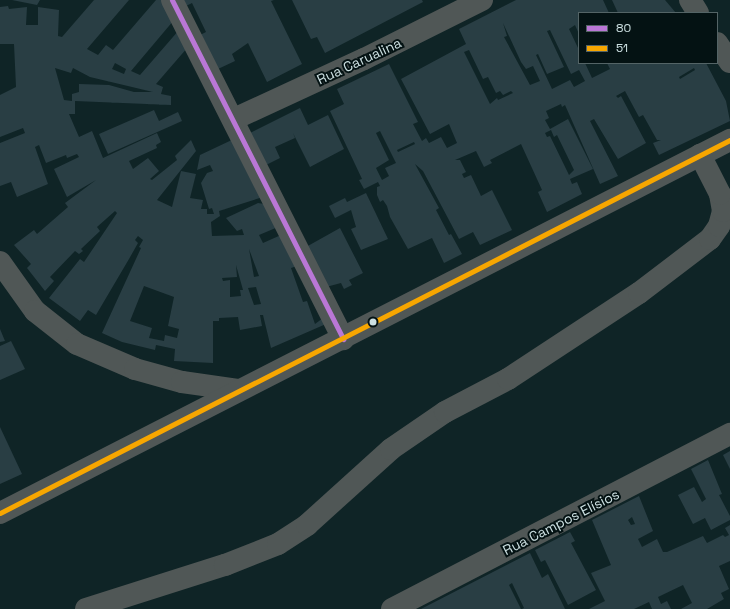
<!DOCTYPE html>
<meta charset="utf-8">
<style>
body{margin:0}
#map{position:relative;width:730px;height:609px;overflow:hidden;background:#0f2426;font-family:"Space Grotesk",sans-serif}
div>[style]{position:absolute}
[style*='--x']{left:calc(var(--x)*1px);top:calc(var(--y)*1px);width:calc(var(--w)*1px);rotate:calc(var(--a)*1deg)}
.building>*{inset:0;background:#293e44}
.minor>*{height:22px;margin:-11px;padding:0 11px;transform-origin:11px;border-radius:11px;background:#505756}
.bus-1>*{height:5px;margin:-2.5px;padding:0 2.5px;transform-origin:2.5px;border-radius:2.5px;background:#ba77d6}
.bus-2>*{height:5px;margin:-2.5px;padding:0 2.5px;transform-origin:2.5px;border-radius:2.5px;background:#f7a600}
.dots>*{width:11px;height:11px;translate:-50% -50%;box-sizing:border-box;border:2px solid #041213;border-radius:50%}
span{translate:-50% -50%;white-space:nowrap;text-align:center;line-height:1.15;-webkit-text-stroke:4px #041213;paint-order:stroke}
.street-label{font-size:14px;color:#cde0e2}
.legend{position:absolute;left:578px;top:12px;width:140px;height:52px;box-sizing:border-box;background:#041213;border:1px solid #546466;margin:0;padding:5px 7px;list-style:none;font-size:12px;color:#cde0e2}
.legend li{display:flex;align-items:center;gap:8px;height:20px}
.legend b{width:20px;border:1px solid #546466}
</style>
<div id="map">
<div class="building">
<i style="clip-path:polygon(12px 0,40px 0,37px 5px)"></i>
<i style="clip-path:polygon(evenodd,94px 0,129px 0,87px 49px,98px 55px,106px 45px,113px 50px,156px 0,164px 0,174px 20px,131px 71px,140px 75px,179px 30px,188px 47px,156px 84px,163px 87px,161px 94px,171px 96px,171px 105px,75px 101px,75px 114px,69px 114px,79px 137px,92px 131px,103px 158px,157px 133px,161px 142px,156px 145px,157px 148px,129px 161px,133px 169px,148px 158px,159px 171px,150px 179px,152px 180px,177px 160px,175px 156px,191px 140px,196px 151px,157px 200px,172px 207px,181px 171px,196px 174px,190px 198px,203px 200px,201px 209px,207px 209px,207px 214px,214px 214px,212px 208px,209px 209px,201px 183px,207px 173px,213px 171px,210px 165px,197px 170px,200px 155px,236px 138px,263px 197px,219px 211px,220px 216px,211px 222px,212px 236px,244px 235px,242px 229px,237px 231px,226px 218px,258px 203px,264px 204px,278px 227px,259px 235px,263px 243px,281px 235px,297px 266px,291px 268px,303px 302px,307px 301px,315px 324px,323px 318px,326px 324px,271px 348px,263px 315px,260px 315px,262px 326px,240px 330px,238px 317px,219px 318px,219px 321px,213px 321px,213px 363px,174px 361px,175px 349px,156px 345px,155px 350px,122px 342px,102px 333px,141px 248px,139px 247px,143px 240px,138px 236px,135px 240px,138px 243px,129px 259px,96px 315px,88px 310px,80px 321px,49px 298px,80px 259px,84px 262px,117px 213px,115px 211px,97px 227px,100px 231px,81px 249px,83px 251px,79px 254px,75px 251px,50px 277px,54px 281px,45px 291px,27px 268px,31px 264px,14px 245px,34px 230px,37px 234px,68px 207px,65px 203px,96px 180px,67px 197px,54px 169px,79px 157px,77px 154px,67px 158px,66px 155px,46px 163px,39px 145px,35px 147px,48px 184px,17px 197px,11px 182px,0 186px,0 143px,25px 133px,23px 128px,0 137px,0 95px,16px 87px,14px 44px,0 44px,0 7px,8px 6px,9px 9px,27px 7px,26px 25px,38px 25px,38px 7px,59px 10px,58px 36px,62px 37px,94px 0,115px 63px,126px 69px,124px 74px,112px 69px,115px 63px,94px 0,55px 68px,71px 73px,73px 68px,90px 77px,153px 92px,134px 92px,109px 85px,79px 84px,79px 92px,72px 94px,72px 101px,64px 100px,55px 68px,94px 0,249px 249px,259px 276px,254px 277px,249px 249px,94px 0,236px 265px,243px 290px,240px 290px,241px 296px,230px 297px,230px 280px,223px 281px,222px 278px,237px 277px,236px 265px,94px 0,144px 286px,174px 297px,168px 326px,179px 329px,177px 338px,165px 335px,164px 341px,149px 338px,152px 328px,130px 321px,144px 286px,94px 0,256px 287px,261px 304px,254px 305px,248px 288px,256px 287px)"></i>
<i style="clip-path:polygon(183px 0,274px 0,271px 1px,302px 64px,267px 82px,248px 43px,232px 54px,235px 61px,218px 69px,200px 35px,206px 32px,192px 3px,186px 6px)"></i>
<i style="clip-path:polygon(292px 0,422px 0,423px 2px,325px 53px,317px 37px,311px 39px)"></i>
<i style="clip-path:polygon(evenodd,516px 0,603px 0,609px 13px,579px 13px,579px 34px,575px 25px,569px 29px,579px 50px,579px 63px,585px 63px,592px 78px,610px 69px,607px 63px,706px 63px,726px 101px,730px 121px,659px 155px,653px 143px,661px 140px,657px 140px,643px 115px,639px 117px,625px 91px,616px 96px,618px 98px,621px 96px,646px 143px,618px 159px,594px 119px,590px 121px,618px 176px,600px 184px,565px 105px,562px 107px,561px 104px,546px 111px,549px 118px,545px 120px,550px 129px,568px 119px,593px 169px,570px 179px,572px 184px,577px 182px,582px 194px,547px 212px,538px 192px,542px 190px,521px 144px,490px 160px,492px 163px,484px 167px,476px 151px,455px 160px,460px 160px,466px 172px,462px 174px,464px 178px,471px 175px,481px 196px,492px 190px,512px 230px,480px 245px,473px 232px,459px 239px,423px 171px,415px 164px,439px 208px,436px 210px,449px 235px,451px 234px,462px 254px,444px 263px,432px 238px,408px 249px,390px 217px,387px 206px,383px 200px,380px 202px,377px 195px,377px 187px,380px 186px,378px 182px,364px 189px,359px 180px,362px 179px,330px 111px,344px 104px,337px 89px,389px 64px,418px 122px,413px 124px,422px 141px,426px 138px,429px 143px,441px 137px,447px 148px,457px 143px,449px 124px,430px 134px,401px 79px,466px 44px,459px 29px,516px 0,503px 23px,521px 62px,526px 69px,533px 66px,540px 81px,530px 85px,504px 37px,507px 36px,503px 23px,516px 0,550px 30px,571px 74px,579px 70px,585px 81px,574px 87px,570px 80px,552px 89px,536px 55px,538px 54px,547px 74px,564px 67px,547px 31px,550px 30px,516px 0,469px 50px,483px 79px,488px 77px,496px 93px,500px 91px,503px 95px,511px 91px,513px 93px,498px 100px,497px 98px,490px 104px,464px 52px,469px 50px,516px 0,694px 68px,695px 70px,680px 79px,679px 77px,694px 68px,516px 0,551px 130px,554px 137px,557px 135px,574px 170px,569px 175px,550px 136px,547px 137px,545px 133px,551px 130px,516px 0,380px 131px,396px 163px,385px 168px,389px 176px,382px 180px,376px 168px,389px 160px,376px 133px,380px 131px,516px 0,414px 142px,415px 144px,398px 152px,397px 150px,414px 142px)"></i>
<i style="clip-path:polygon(612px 0,665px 0,676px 13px,618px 13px)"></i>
<i style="clip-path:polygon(300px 108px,308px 125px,328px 115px,344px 149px,310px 167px,293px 133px,295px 138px,275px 147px,280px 158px,266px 165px,250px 133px)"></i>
<i style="clip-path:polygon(154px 110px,159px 121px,178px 112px,182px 121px,108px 154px,99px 134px)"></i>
<i style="clip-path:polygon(366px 193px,388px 239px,361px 250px,351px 229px,356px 227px,351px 210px,335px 218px,329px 206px,345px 198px,347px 202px)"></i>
<i style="clip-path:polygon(340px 228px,363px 273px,349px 280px,352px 285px,344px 289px,341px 283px,326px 287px,306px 247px)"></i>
<i style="clip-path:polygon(0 329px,5px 341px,0 342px)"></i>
<i style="clip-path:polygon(11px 341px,25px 369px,0 380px,0 346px)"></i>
<i style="clip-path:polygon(0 427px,22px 474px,0 484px)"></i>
<i style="clip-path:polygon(730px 451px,730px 469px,723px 455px)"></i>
<i style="clip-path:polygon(708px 460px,722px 494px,719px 495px,730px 516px,730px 520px,711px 530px,705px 518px,693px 524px,678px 495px,694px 487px,702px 502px,706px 499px,691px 469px)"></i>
<i style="clip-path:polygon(evenodd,639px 496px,653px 531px,638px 539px,642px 547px,657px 539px,663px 552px,667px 552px,703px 536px,707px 543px,723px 535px,725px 537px,729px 535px,725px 528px,730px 525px,730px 561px,719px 566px,729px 589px,721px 593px,724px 599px,707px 609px,681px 609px,692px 603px,683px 585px,658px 597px,661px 604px,667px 601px,671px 609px,652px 609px,649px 602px,634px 609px,589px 609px,605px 601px,591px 573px,611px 565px,592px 520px,639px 496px,632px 517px,635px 524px,631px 525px,628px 520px,632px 517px)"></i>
<i style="clip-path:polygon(570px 532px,575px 541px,571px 543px,596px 590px,568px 605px,545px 560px,541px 562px,535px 550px)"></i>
<i style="clip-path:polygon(530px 553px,542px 578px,548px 574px,565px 609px,522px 609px,524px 608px,512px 583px,509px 585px,521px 609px,421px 609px)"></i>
</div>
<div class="minor">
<i style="--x:172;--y:0;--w:380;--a:63.2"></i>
<i style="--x:690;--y:0;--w:15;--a:58"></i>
<i style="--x:717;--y:43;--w:23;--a:56"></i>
<i style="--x:234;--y:119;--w:143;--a:-24.8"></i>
<i style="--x:364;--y:59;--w:132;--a:-26.6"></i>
<i style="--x:0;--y:262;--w:60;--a:54.5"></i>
<i style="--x:35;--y:311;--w:53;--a:38.2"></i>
<i style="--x:77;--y:344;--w:63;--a:23.3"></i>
<i style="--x:135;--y:369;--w:49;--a:15.5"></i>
<i style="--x:182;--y:382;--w:58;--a:8"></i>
<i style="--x:0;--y:513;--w:820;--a:-27.07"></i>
<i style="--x:86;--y:609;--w:146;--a:-17.6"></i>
<i style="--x:225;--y:565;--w:57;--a:-21.6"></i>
<i style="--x:278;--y:544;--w:35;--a:-33"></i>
<i style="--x:307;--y:525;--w:113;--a:-42.1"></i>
<i style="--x:391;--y:449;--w:65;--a:-34.4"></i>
<i style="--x:445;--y:412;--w:71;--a:-27.6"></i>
<i style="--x:508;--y:379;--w:157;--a:-33.3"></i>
<i style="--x:639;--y:293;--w:89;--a:-37.3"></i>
<i style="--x:710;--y:239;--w:16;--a:-55"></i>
<i style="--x:719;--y:226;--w:16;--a:-75"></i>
<i style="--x:723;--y:211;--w:17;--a:-100"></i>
<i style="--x:720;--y:194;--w:44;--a:-117.1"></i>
<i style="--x:392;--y:609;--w:381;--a:-27.4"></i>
</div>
<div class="bus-1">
<i style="--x:172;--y:0;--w:380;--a:63.2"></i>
</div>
<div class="bus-2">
<i style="--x:0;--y:513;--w:820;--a:-27.07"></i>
</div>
<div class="dots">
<i style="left:373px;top:322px;background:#cde0e2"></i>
</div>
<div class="street-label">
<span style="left:359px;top:61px;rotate:-25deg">Rua Carualina</span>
<span style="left:561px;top:522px;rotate:-27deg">Rua Campos Elísios</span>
</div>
<ul class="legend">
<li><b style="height:5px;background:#ba77d6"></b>80</li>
<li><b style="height:5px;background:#f7a600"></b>51</li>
</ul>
</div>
